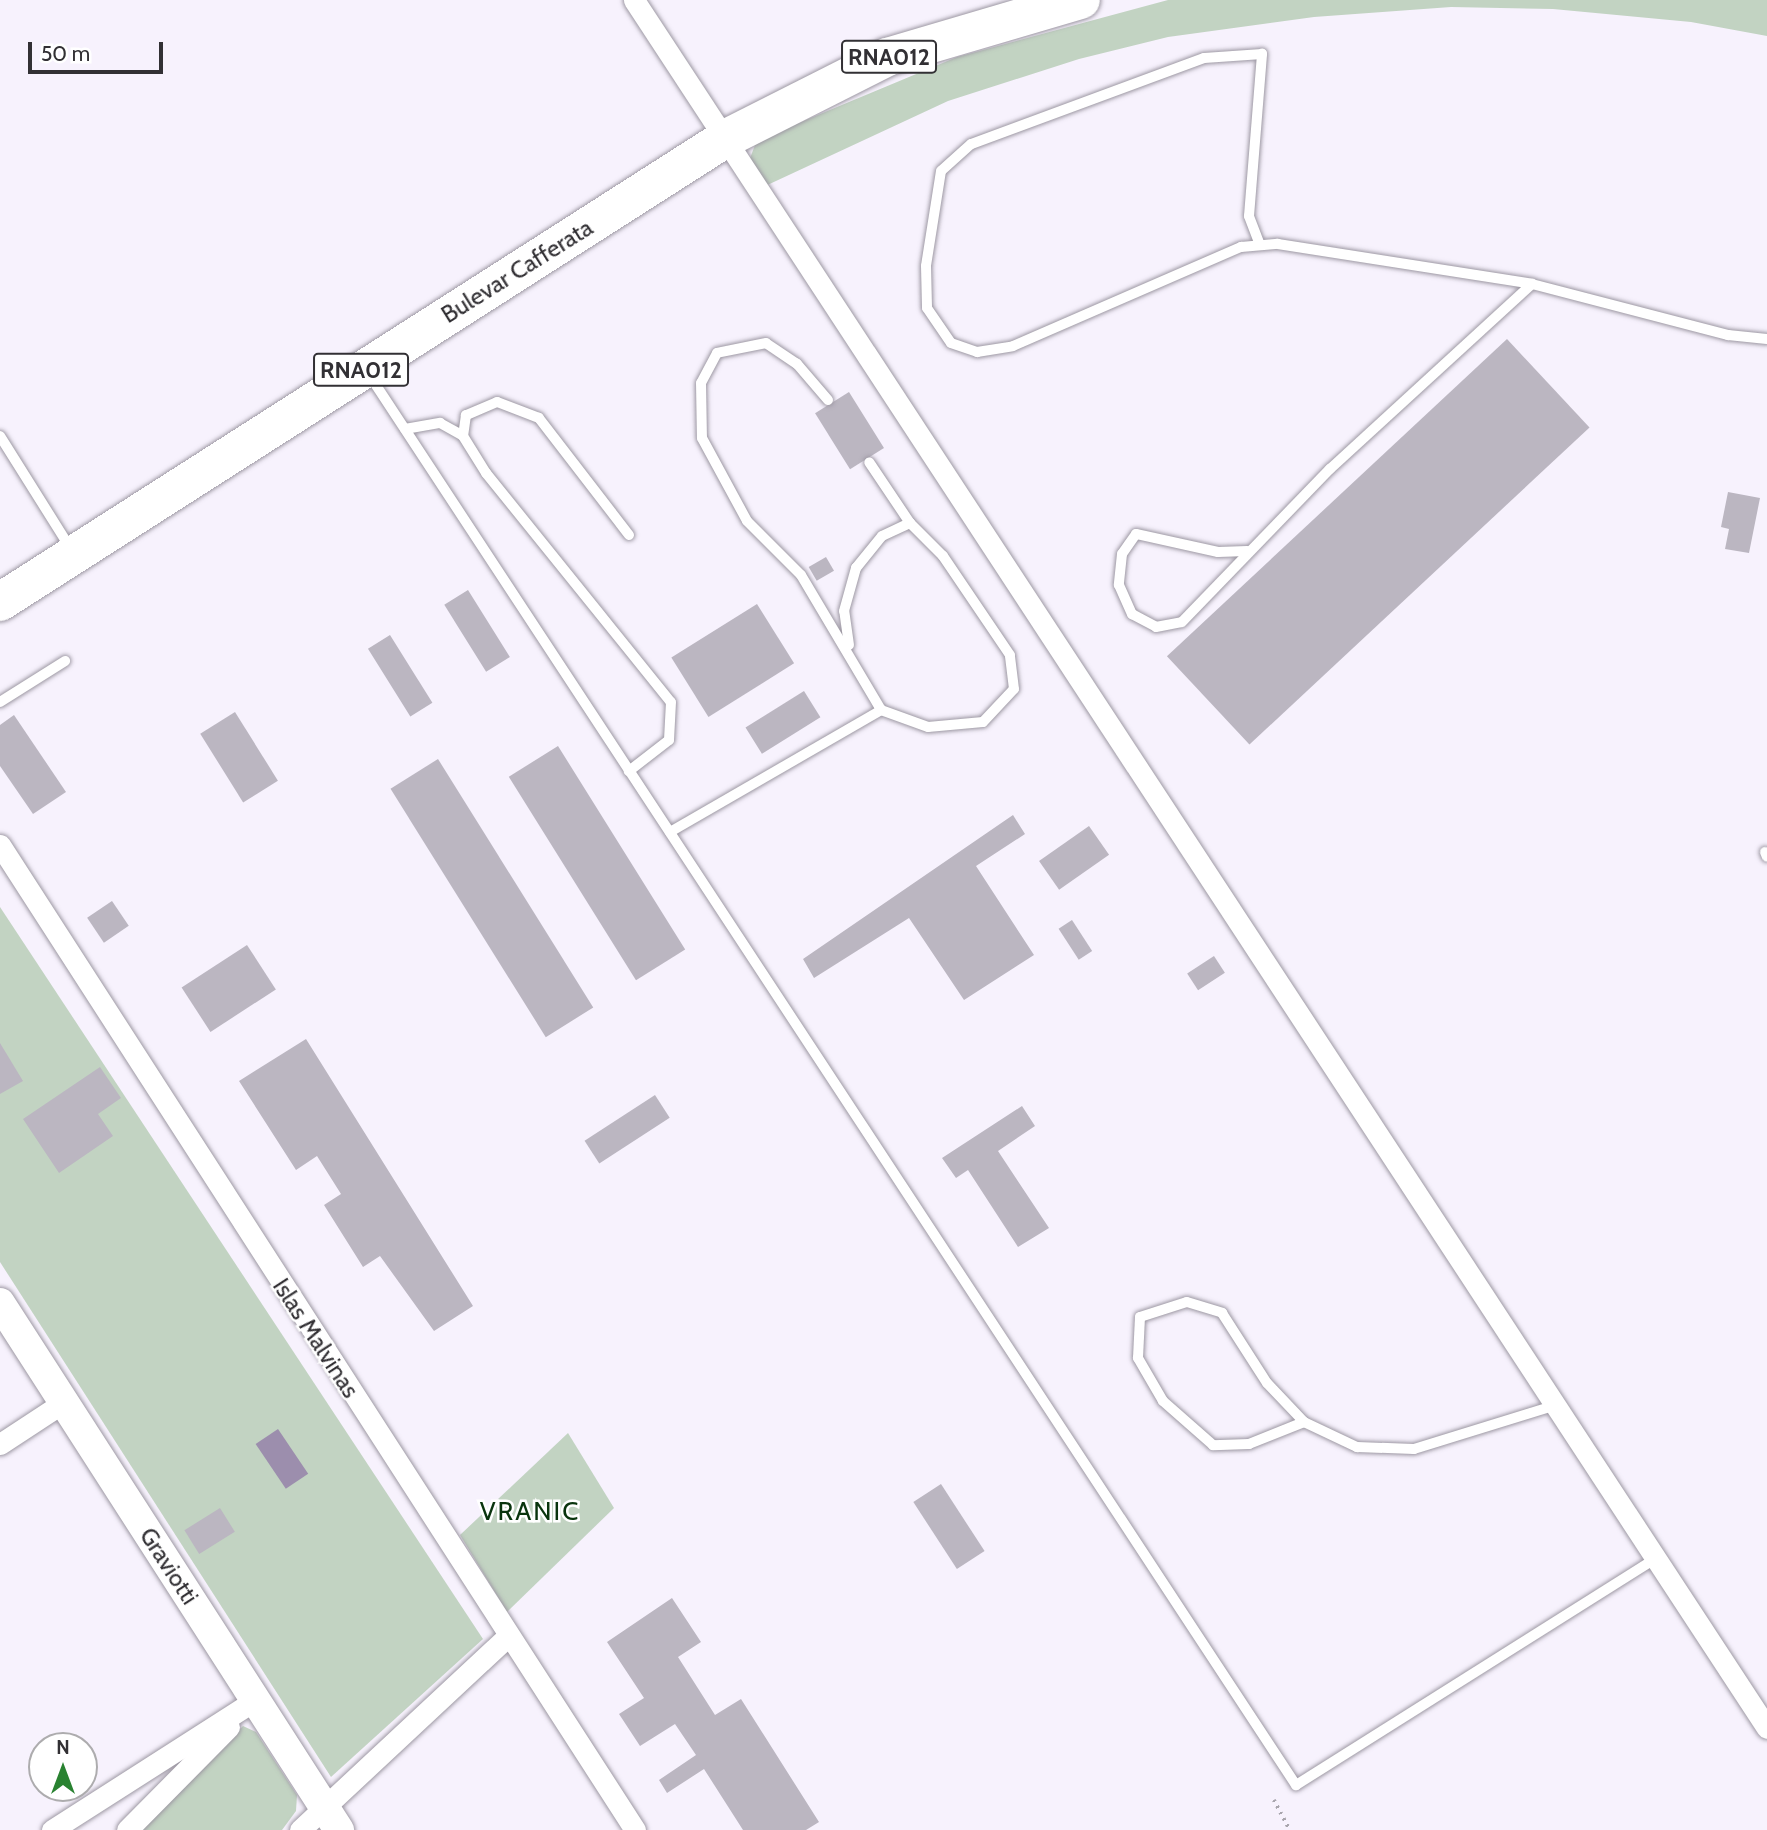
<!DOCTYPE html>
<style>
body{margin:0}
#map{position:relative;width:1767px;height:1830px;overflow:hidden;background:#f7f2fd;font-family:Cabin,sans-serif}
div>[style]{position:absolute}
[style*='--x']{left:calc(var(--x)*1px);top:calc(var(--y)*1px);width:calc(var(--w)*1px);rotate:calc(var(--a)*1deg)}
.green>*{inset:0;background:#c2d3c2}
.water>*{inset:0;background:#9c8ead;transform-origin:0 0}
.building>*{inset:0;background:#bbb6c1;transform-origin:0 0}
.path>*{height:3.5px;margin-top:-1.75px;transform-origin:0;background:repeating-linear-gradient(90deg,#a8a5ad 0 2px,transparent 0 7px)}
.roads{filter:drop-shadow(0 0 2px #9d98a3) drop-shadow(0 0 2px #9d98a3)}
.lane>*{height:10px;margin:-5px;padding:0 5px;transform-origin:5px;border-radius:5px;background:#fff}
.street>*{height:21px;margin:-10.5px;padding:0 10.5px;transform-origin:10.5px;border-radius:10.5px;background:#fff}
.secondary>*{height:30px;margin:-15px;padding:0 15px;transform-origin:15px;border-radius:15px;background:#fff}
.highway>*{height:38px;margin:-19px;padding:0 19px;transform-origin:19px;border-radius:19px;background:#fff}
span{translate:-50% -50%;white-space:nowrap;text-align:center;line-height:1.15;-webkit-text-stroke:5px #fff;paint-order:stroke}
.shield-label span{padding:2px 5px;background:#fff;border:2px solid;border-radius:5px;-webkit-text-stroke-width:0}
.shield-label{font-size:23px;color:#323034;font-weight:700}
.street-label{font-size:24px;color:#323034}
.neighbourhood-label{font-size:26px;color:#09340d;letter-spacing:2px}
.north{position:absolute;left:28px;top:1732px;width:70px;height:70px;box-sizing:border-box;background:#fff;border:2px solid #adacae;border-radius:50%;rotate:0deg;font-size:19px;font-weight:700;line-height:28px;text-align:center;color:#323034}
.north::after{content:'';display:block;margin:auto;width:24px;height:32px;background:#298231;clip-path:polygon(50% 0,100% 100%,50% 72%,0 100%)}
.scale{position:absolute;left:28px;top:42px;width:135px;height:32px;box-sizing:border-box;border:4px solid #323034;border-top:0;padding-left:9px;font-size:21px;line-height:24px;white-space:nowrap;color:#323034;-webkit-text-stroke:5px #fff;paint-order:stroke}
</style>
<div id="map">
<div class="green">
<i style="clip-path:polygon(1168px 0,1767px 0,1767px 36px,1691px 22px,1553px 9px,1451px 7px,1314px 17px,1168px 37px,1079px 59px,948px 101px,761px 188px,749px 161px,755px 145px,777px 132px,957px 57px)"></i>
<i style="clip-path:polygon(0 907px,483px 1639px,331px 1777px,0 1262px)"></i>
<i style="clip-path:polygon(568px 1433px,614px 1508px,507px 1612px,460px 1535px)"></i>
<i style="clip-path:polygon(243px 1726px,256px 1732px,297px 1795px,296px 1811px,282px 1830px,136px 1830px)"></i>
</div>
<div class="water">
<i style="left:278px;top:1429px;width:54px;height:27px;rotate:56deg"></i>
</div>
<div class="building">
<i style="left:1507px;top:339px;width:121px;height:465px;rotate:47deg"></i>
<i style="left:849px;top:392px;width:66px;height:40px;rotate:58deg"></i>
<i style="clip-path:polygon(1728px 492px,1760px 498px,1749px 553px,1725px 549px,1729px 529px,1721px 527px)"></i>
<i style="left:826px;top:557px;width:16px;height:20px;rotate:60deg"></i>
<i style="left:468px;top:590px;width:79px;height:28px;rotate:58deg"></i>
<i style="left:757px;top:604px;width:70px;height:101px;rotate:58deg"></i>
<i style="left:390px;top:635px;width:80px;height:26px;rotate:58deg"></i>
<i style="left:804px;top:691px;width:31px;height:69px;rotate:58deg"></i>
<i style="left:235px;top:712px;width:81px;height:41px;rotate:58deg"></i>
<i style="clip-path:polygon(14px 715px,66px 792px,33px 814px,0 766px,0 725px)"></i>
<i style="left:558px;top:746px;width:240px;height:58px;rotate:58deg"></i>
<i style="left:438px;top:759px;width:293px;height:56px;rotate:58deg"></i>
<i style="clip-path:polygon(1013px 815px,1025px 834px,976px 866px,1034px 955px,964px 1000px,909px 918px,814px 978px,803px 959px)"></i>
<i style="left:1089px;top:826px;width:35px;height:61px;rotate:55deg"></i>
<i style="left:112px;top:901px;width:30px;height:30px;rotate:56deg"></i>
<i style="left:1072px;top:920px;width:37px;height:16px;rotate:57deg"></i>
<i style="left:247px;top:945px;width:53px;height:78px;rotate:57deg"></i>
<i style="left:1214px;top:956px;width:20px;height:32px;rotate:57deg"></i>
<i style="clip-path:polygon(306px 1039px,473px 1306px,434px 1331px,380px 1256px,363px 1267px,324px 1205px,341px 1194px,317px 1156px,296px 1170px,239px 1081px)"></i>
<i style="clip-path:polygon(0 1043px,23px 1081px,0 1094px)"></i>
<i style="clip-path:polygon(100px 1067px,121px 1098px,98px 1114px,113px 1136px,59px 1173px,23px 1119px)"></i>
<i style="left:655px;top:1095px;width:27px;height:84px;rotate:57deg"></i>
<i style="clip-path:polygon(1022px 1106px,1035px 1126px,998px 1151px,1049px 1228px,1018px 1247px,968px 1170px,956px 1178px,942px 1158px)"></i>
<i style="left:941px;top:1484px;width:80px;height:33px;rotate:57deg"></i>
<i style="left:220px;top:1508px;width:28px;height:42px;rotate:58deg"></i>
<i style="clip-path:polygon(672px 1598px,701px 1642px,678px 1657px,715px 1715px,741px 1699px,819px 1822px,806px 1830px,743px 1830px,704px 1769px,667px 1793px,659px 1780px,696px 1755px,675px 1724px,640px 1746px,619px 1714px,644px 1698px,607px 1642px)"></i>
</div>
<div class="path">
<i style="--x:1274;--y:1800;--w:34;--a:62"></i>
</div>
<div class="roads">
<div class="lane">
<i style="--x:1260;--y:245;--w:31;--a:-111"></i>
<i style="--x:1249;--y:216;--w:163;--a:-85.4"></i>
<i style="--x:1262;--y:54;--w:58;--a:176.1"></i>
<i style="--x:1204;--y:58;--w:248;--a:159.7"></i>
<i style="--x:971;--y:144;--w:40;--a:138"></i>
<i style="--x:941;--y:171;--w:96;--a:99"></i>
<i style="--x:926;--y:266;--w:42;--a:88.6"></i>
<i style="--x:927;--y:308;--w:42;--a:55.6"></i>
<i style="--x:951;--y:343;--w:28;--a:19"></i>
<i style="--x:977;--y:352;--w:36;--a:-9"></i>
<i style="--x:1013;--y:346;--w:249;--a:-23.5"></i>
<i style="--x:1241;--y:247;--w:37;--a:-5"></i>
<i style="--x:1278;--y:244;--w:257;--a:8.9"></i>
<i style="--x:1532;--y:284;--w:203;--a:14.6"></i>
<i style="--x:1728;--y:335;--w:39;--a:6"></i>
<i style="--x:368;--y:373;--w:1690;--a:56.69"></i>
<i style="--x:1296;--y:1785;--w:426;--a:-32.2"></i>
<i style="--x:828;--y:400;--w:48;--a:-130.7"></i>
<i style="--x:797;--y:364;--w:37;--a:-146"></i>
<i style="--x:766;--y:343;--w:50;--a:168.5"></i>
<i style="--x:717;--y:353;--w:34;--a:118"></i>
<i style="--x:701;--y:383;--w:55;--a:89"></i>
<i style="--x:702;--y:438;--w:94;--a:61.5"></i>
<i style="--x:747;--y:521;--w:76;--a:45"></i>
<i style="--x:801;--y:575;--w:157;--a:59.3"></i>
<i style="--x:881;--y:710;--w:50;--a:19.9"></i>
<i style="--x:928;--y:727;--w:55;--a:-5.2"></i>
<i style="--x:983;--y:722;--w:45;--a:-46.8"></i>
<i style="--x:1014;--y:689;--w:34;--a:-97"></i>
<i style="--x:1010;--y:655;--w:120;--a:-124.1"></i>
<i style="--x:943;--y:556;--w:47;--a:-135"></i>
<i style="--x:910;--y:523;--w:73;--a:-123.9"></i>
<i style="--x:405;--y:429;--w:36;--a:-10"></i>
<i style="--x:440;--y:423;--w:26;--a:29"></i>
<i style="--x:0;--y:436;--w:133;--a:57.9"></i>
<i style="--x:629;--y:535;--w:148;--a:-127.6"></i>
<i style="--x:539;--y:418;--w:45;--a:-159.1"></i>
<i style="--x:497;--y:402;--w:34;--a:157"></i>
<i style="--x:466;--y:415;--w:21;--a:98"></i>
<i style="--x:463;--y:436;--w:44;--a:58.1"></i>
<i style="--x:486;--y:473;--w:294;--a:51.1"></i>
<i style="--x:671;--y:702;--w:38;--a:93"></i>
<i style="--x:669;--y:740;--w:51;--a:142.2"></i>
<i style="--x:1247;--y:551;--w:29;--a:178"></i>
<i style="--x:1218;--y:552;--w:84;--a:-167.6"></i>
<i style="--x:1136;--y:534;--w:24;--a:125"></i>
<i style="--x:1122;--y:554;--w:31;--a:96"></i>
<i style="--x:1119;--y:585;--w:32;--a:66"></i>
<i style="--x:1132;--y:614;--w:27;--a:28"></i>
<i style="--x:1156;--y:627;--w:26;--a:-11"></i>
<i style="--x:1182;--y:622;--w:213;--a:-46"></i>
<i style="--x:1330;--y:469;--w:274;--a:-42.5"></i>
<i style="--x:849;--y:645;--w:34;--a:-98"></i>
<i style="--x:844;--y:611;--w:45;--a:-74.4"></i>
<i style="--x:856;--y:568;--w:41;--a:-50.9"></i>
<i style="--x:882;--y:536;--w:31;--a:-25"></i>
<i style="--x:0;--y:702;--w:77;--a:-32.2"></i>
<i style="--x:670;--y:832;--w:244;--a:-30"></i>
<i style="--x:1765;--y:852;--w:5;--a:68"></i>
<i style="--x:1304;--y:1422;--w:59;--a:158.2"></i>
<i style="--x:1249;--y:1444;--w:36;--a:178"></i>
<i style="--x:1213;--y:1445;--w:67;--a:-138.7"></i>
<i style="--x:1163;--y:1401;--w:50;--a:-120.2"></i>
<i style="--x:1138;--y:1358;--w:41;--a:-87.2"></i>
<i style="--x:1140;--y:1317;--w:49;--a:-17.7"></i>
<i style="--x:1187;--y:1302;--w:37;--a:17"></i>
<i style="--x:1222;--y:1313;--w:83;--a:57.3"></i>
<i style="--x:1267;--y:1383;--w:54;--a:46.5"></i>
<i style="--x:1304;--y:1422;--w:59;--a:25.3"></i>
<i style="--x:1357;--y:1447;--w:57;--a:2"></i>
<i style="--x:1414;--y:1449;--w:149;--a:-17.2"></i>
</div>
<div class="street">
<i style="--x:634;--y:0;--w:2066;--a:56.75"></i>
<i style="--x:0;--y:845;--w:1172;--a:57.19"></i>
<i style="--x:0;--y:1444;--w:77;--a:-33.3"></i>
<i style="--x:52;--y:1830;--w:241;--a:-32.6"></i>
<i style="--x:127;--y:1830;--w:145;--a:-45.3"></i>
<i style="--x:300;--y:1830;--w:283;--a:-43"></i>
</div>
<div class="secondary">
<i style="--x:0;--y:1303;--w:627;--a:57.25"></i>
</div>
<div class="highway">
<i style="--x:0;--y:602;--w:858;--a:-32.58"></i>
<i style="--x:723;--y:140;--w:184;--a:-26.8"></i>
<i style="--x:887;--y:57;--w:202;--a:-16.4"></i>
</div>
</div>
<div class="shield-label">
<span style="left:889px;top:57px">RNA012</span>
<span style="left:361px;top:370px">RNA012</span>
</div>
<div class="street-label">
<span style="left:517px;top:271px;rotate:-32deg">Bulevar Cafferata</span>
<span style="left:316px;top:1338px;rotate:57deg">Islas Malvinas</span>
<span style="left:169px;top:1566px;rotate:57deg">Graviotti</span>
</div>
<div class="neighbourhood-label">
<span style="left:530px;top:1512px">VRANIC</span>
</div>
<div class="north">N</div>
<div class="scale">50 m</div>
</div>
